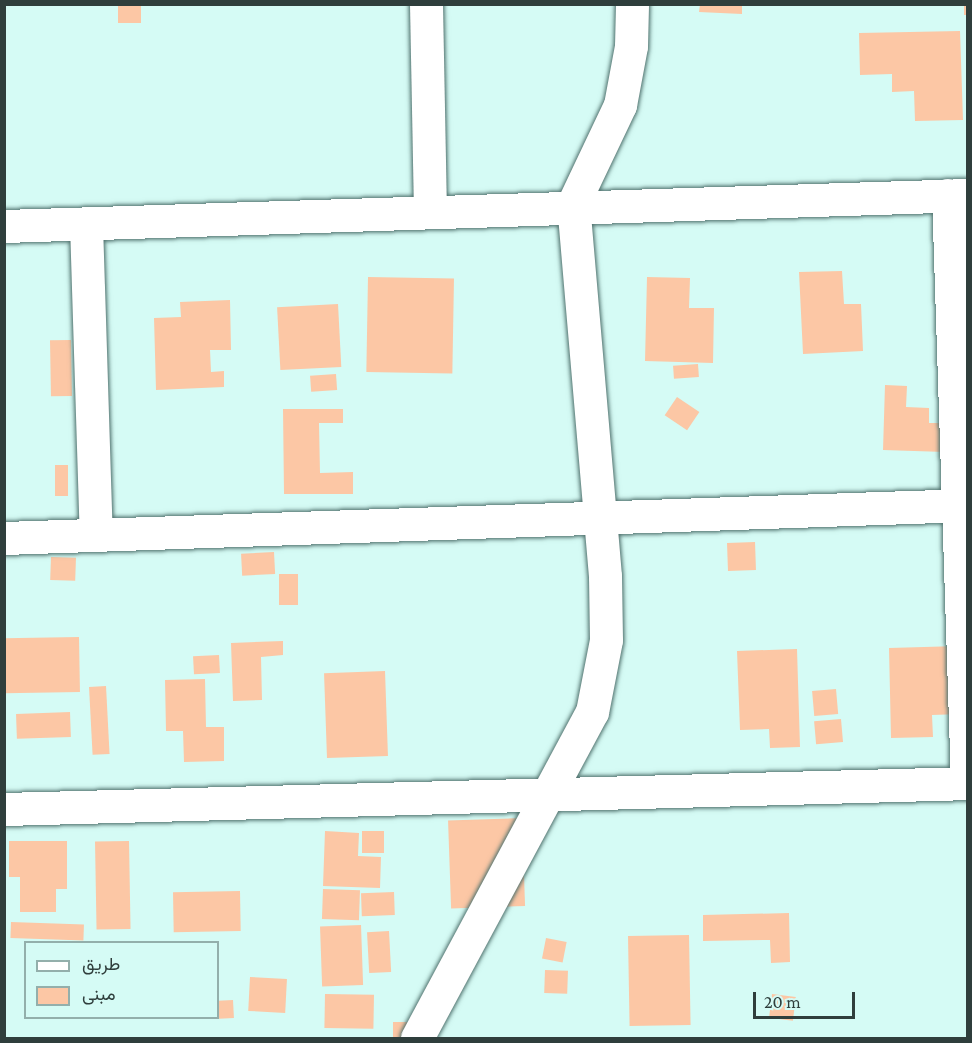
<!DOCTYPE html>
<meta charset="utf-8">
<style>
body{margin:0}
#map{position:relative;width:972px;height:1043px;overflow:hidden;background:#d5fbf5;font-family:"Crimson Pro",Vazirmatn,serif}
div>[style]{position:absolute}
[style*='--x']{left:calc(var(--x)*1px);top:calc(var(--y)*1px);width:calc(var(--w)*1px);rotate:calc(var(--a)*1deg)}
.building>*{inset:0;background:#fcc7a5;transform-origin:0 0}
.roads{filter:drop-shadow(0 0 2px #50726e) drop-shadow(0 0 2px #50726e)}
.minor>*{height:33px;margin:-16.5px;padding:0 16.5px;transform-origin:16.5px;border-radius:16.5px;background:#fff}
span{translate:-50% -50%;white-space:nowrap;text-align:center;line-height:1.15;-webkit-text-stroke:6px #d5fbf5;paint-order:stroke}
.frame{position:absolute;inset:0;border:6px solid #2f3e3c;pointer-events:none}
.legend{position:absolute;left:24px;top:941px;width:195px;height:78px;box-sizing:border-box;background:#d5fbf5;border:2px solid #93afab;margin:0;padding:8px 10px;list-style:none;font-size:18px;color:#2f3e3c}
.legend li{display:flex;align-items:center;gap:12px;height:30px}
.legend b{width:30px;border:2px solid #93afab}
.scale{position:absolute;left:753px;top:992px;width:102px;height:27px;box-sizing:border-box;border:3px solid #2f3e3c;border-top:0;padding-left:8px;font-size:18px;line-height:21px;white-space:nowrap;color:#2f3e3c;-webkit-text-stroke:4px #d5fbf5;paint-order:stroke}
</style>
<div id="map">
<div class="building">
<i style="left:118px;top:4px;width:23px;height:19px"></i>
<i style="clip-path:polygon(700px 4px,742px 4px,742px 14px,699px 12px)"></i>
<i style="left:964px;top:4px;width:4px;height:11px"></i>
<i style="clip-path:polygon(960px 31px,963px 120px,915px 121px,914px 91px,892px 92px,892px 74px,860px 75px,859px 33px)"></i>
<i style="clip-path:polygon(842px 271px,844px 304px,861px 304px,863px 351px,803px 354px,799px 272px)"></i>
<i style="left:368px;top:277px;width:86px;height:95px;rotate:1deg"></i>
<i style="clip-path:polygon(647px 277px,690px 278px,689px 308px,714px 308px,713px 363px,645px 361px)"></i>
<i style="clip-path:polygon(230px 300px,231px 350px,210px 350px,211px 372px,224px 371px,224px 387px,156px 390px,154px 318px,181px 317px,180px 302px)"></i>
<i style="left:338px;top:304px;width:63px;height:61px;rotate:87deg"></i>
<i style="left:71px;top:340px;width:56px;height:21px;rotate:89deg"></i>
<i style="left:698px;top:364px;width:13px;height:25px;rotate:86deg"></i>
<i style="left:336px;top:374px;width:16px;height:26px;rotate:86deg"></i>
<i style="clip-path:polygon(885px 385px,907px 386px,906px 407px,929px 408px,929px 423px,945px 423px,945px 452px,883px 450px)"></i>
<i style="left:677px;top:397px;width:27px;height:22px;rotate:34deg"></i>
<i style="clip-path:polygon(283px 409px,343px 409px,343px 423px,319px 423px,320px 473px,353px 472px,353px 494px,284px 494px)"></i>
<i style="left:55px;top:465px;width:13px;height:31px"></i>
<i style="left:755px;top:542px;width:28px;height:28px;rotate:88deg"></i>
<i style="left:274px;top:552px;width:22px;height:33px;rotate:87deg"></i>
<i style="left:51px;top:557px;width:25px;height:23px;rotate:2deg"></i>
<i style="left:279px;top:574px;width:19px;height:31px"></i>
<i style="left:79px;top:637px;width:55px;height:75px;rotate:89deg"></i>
<i style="clip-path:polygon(283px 641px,283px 655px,261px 657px,262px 700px,233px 701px,231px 643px)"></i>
<i style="clip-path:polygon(959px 646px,961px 714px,932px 715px,933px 737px,891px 738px,889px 648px)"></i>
<i style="clip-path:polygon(797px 649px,800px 747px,770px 748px,769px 729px,740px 730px,737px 651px)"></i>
<i style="left:219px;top:655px;width:18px;height:26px;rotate:87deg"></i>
<i style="left:385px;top:671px;width:85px;height:61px;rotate:88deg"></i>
<i style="clip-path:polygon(205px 679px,206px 727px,224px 727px,224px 761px,184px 762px,183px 731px,166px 731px,165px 680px)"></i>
<i style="left:106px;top:686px;width:68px;height:17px;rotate:87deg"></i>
<i style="left:836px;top:689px;width:25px;height:24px;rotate:85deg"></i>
<i style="left:70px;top:712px;width:25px;height:54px;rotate:88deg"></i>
<i style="left:841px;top:719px;width:23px;height:27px;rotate:85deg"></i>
<i style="left:522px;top:818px;width:88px;height:74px;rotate:88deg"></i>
<i style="clip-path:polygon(325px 831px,359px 833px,358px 856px,381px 857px,380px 888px,323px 886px)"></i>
<i style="left:384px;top:831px;width:22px;height:22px;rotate:90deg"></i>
<i style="clip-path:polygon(9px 841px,67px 841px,67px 889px,56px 889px,56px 912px,20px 912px,20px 877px,9px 877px)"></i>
<i style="left:129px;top:841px;width:88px;height:34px;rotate:89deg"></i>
<i style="left:323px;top:889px;width:37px;height:30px;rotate:2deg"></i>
<i style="left:240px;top:891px;width:40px;height:67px;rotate:89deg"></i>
<i style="left:394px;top:892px;width:23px;height:33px;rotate:88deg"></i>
<i style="clip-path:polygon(789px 913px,790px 962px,771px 963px,770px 940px,703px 941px,703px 915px)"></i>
<i style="left:11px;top:922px;width:73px;height:16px;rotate:2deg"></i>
<i style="left:361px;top:925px;width:60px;height:41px;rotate:88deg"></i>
<i style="left:389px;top:931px;width:41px;height:22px;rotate:87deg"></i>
<i style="left:689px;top:935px;width:90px;height:61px;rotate:89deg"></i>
<i style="left:546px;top:938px;width:21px;height:21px;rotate:11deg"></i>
<i style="left:545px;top:970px;width:23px;height:23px;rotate:2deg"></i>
<i style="left:250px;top:977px;width:37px;height:34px;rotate:3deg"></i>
<i style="left:325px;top:994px;width:49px;height:34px;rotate:1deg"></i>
<i style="left:772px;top:994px;width:24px;height:24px;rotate:7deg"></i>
<i style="left:233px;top:1000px;width:18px;height:15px;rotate:87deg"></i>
<i style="left:393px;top:1022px;width:18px;height:16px"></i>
</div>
<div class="roads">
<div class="minor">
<i style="--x:426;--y:4;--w:206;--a:88.9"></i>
<i style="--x:948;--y:195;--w:588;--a:88.15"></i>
<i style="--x:86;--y:224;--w:311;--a:88.2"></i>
<i style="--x:4;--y:226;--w:964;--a:-1.84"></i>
<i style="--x:4;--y:538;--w:965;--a:-1.96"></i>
<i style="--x:4;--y:809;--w:964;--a:-1.54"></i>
<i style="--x:417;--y:1038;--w:370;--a:-61.8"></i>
<i style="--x:592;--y:712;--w:73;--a:-79"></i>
<i style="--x:606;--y:640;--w:64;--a:-90.9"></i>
<i style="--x:605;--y:576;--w:373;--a:-94.9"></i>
<i style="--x:573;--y:204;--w:110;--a:-64.6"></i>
<i style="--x:620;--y:105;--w:60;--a:-79.4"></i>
<i style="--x:631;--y:46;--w:42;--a:-88.6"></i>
</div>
</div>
<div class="frame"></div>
<ul class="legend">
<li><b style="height:8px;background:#fff"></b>طريق</li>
<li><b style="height:16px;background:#fcc7a5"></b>مبنى</li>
</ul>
<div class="scale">20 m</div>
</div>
